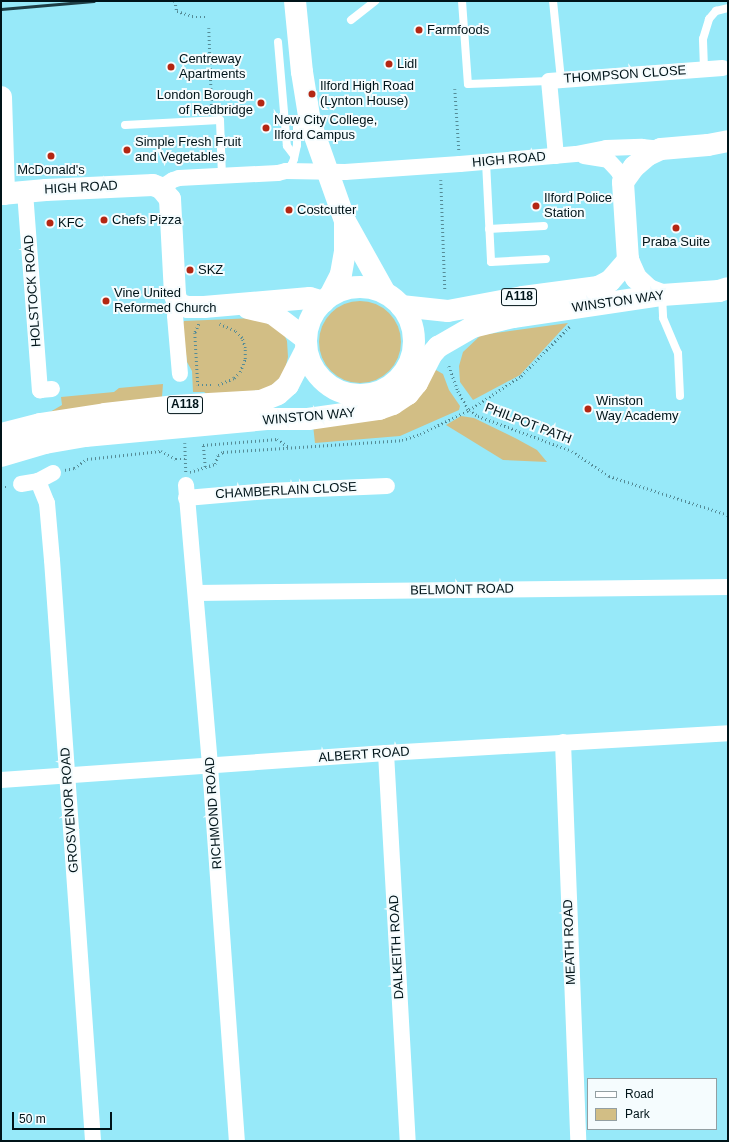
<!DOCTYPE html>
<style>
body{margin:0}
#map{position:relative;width:729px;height:1142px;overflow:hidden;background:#97e9f9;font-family:Helvetica,sans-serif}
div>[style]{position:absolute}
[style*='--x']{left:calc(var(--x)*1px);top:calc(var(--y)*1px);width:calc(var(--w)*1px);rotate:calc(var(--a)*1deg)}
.green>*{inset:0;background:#d2be85}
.round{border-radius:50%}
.path>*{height:2.5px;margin-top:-1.25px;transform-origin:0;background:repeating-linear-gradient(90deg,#548b96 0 1px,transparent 0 4px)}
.lane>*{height:8px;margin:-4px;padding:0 4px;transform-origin:4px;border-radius:4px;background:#fff}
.street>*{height:16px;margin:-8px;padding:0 8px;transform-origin:8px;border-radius:8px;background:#fff}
.secondary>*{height:22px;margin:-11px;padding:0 11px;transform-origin:11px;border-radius:11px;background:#fff}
.primary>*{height:22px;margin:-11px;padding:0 11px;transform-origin:11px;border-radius:11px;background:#fff}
.primary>.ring{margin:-11px;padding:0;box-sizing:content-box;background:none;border:22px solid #fff;border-radius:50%}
.rail>*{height:3px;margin:-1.5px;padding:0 1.5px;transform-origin:1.5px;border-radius:1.5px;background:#1d3d44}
.dots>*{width:11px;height:11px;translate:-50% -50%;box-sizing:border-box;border:2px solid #f5fcfe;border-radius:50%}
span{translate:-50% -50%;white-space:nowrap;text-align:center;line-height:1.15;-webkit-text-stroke:4px #f5fcfe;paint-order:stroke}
.shield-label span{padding:1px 3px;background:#f5fcfe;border:1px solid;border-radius:3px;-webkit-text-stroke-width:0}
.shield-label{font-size:12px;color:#001419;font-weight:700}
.poi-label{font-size:13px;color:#001419}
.left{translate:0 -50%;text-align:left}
.right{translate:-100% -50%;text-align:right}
.street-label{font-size:13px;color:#001419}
.frame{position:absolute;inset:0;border:2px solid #001419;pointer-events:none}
.legend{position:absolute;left:587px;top:1078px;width:130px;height:52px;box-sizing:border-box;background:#f5fcfe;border:1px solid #939fa2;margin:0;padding:5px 7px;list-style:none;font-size:12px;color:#001419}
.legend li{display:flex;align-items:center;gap:8px;height:20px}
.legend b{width:20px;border:1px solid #939fa2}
.scale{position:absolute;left:12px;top:1112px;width:100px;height:18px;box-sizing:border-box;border:2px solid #001419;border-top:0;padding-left:5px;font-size:12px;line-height:14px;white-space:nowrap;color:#001419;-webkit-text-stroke:3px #f5fcfe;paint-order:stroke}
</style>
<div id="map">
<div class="green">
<i class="round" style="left:319px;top:301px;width:82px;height:82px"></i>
<i style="clip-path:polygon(255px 318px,282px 330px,287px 341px,288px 357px,284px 374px,267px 390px,207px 394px,204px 392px,193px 392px,192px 371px,187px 362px,182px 325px,184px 321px)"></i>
<i style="clip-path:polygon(568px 323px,520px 375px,473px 400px,460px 382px,459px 366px,463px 352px,481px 335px)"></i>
<i style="clip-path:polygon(436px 370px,443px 374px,449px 390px,460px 406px,459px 410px,400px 436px,315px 443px,313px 425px,352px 419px)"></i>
<i style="clip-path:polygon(163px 384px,162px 397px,50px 412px,62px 405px,61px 397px,114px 392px,119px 388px)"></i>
<i style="clip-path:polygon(461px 416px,474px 418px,517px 439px,537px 450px,547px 462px,503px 460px,446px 425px)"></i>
</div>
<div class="path">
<i style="--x:175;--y:1;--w:10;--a:79"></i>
<i style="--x:177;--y:11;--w:20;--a:18"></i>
<i style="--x:196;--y:17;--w:11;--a:0"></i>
<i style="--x:209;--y:28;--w:84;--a:88"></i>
<i style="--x:455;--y:89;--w:61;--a:86.2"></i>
<i style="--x:441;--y:180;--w:109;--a:87.9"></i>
<i style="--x:199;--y:324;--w:10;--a:114"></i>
<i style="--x:195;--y:333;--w:52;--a:86.7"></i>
<i style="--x:198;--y:385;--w:15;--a:0"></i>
<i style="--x:449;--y:366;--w:27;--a:70"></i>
<i style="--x:458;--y:391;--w:22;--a:60"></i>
<i style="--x:469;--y:410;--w:11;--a:34"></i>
<i style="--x:478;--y:416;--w:100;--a:20.4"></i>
<i style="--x:572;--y:451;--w:45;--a:34"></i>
<i style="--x:609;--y:476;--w:125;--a:18.1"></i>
<i style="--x:218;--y:385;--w:17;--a:-24"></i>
<i style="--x:234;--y:378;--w:8;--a:-45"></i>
<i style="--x:240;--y:372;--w:14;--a:-69"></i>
<i style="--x:245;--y:359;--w:11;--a:-90"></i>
<i style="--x:245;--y:348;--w:10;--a:-107"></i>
<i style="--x:242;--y:338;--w:10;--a:-135"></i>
<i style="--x:235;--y:331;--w:17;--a:-156"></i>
<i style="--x:185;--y:443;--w:29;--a:88"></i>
<i style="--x:205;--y:467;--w:22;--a:-95"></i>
<i style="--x:203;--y:445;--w:74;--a:-4.6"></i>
<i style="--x:277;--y:439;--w:14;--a:34"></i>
<i style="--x:65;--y:470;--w:9;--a:-13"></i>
<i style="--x:74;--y:468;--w:16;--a:-35"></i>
<i style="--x:87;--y:459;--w:74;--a:-6.2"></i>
<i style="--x:161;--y:451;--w:17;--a:28"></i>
<i style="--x:176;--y:459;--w:9;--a:0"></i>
<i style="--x:190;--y:472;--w:26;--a:-18"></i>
<i style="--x:215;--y:464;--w:9;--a:-72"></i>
<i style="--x:218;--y:455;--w:6;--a:-31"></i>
<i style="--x:223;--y:452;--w:179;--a:-3.8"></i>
<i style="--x:402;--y:440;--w:19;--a:-18"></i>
<i style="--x:420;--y:434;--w:55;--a:-26.1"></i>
<i style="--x:469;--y:410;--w:62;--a:-33.2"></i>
<i style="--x:521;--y:376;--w:70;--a:-45.6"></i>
<i style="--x:1;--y:487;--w:6;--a:0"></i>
</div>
<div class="lane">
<i style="--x:462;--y:1;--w:83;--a:85.9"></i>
<i style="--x:468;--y:84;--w:81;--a:-2.1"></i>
<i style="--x:553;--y:1;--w:79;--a:84.2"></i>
<i style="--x:351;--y:20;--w:31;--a:-38"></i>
<i style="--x:278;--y:42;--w:104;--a:85.1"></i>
<i style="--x:287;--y:146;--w:10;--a:53"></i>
<i style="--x:704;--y:69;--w:30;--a:-92"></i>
<i style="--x:703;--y:39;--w:21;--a:-73"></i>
<i style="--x:709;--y:19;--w:11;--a:-49"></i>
<i style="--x:716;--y:11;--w:12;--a:-14"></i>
<i style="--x:125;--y:125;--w:95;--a:-3"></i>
<i style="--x:220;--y:120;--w:56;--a:88"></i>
<i style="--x:486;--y:162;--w:100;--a:87.1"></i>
<i style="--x:491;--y:262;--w:55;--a:-3.1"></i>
<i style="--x:286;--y:171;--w:9;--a:-49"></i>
<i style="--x:292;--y:164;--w:5;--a:-68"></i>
<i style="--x:294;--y:159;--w:14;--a:-78"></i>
<i style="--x:297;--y:145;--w:20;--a:-90"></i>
<i style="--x:489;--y:229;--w:55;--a:-3.1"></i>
<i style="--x:662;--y:296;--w:22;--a:87"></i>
<i style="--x:663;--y:318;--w:38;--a:67"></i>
<i style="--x:678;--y:353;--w:43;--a:87.3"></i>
</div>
<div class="street">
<i style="--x:556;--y:156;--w:75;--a:-95.3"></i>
<i style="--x:549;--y:81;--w:174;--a:-4.3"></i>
<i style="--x:584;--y:156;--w:24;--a:9"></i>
<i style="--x:608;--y:160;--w:16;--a:47"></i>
<i style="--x:619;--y:172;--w:11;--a:68"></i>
<i style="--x:161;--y:188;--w:14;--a:-34"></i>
<i style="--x:173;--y:180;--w:6;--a:-18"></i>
<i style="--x:179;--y:178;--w:99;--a:-2.9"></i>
<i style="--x:278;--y:173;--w:8;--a:-14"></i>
<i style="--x:286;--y:171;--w:59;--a:1"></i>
<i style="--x:345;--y:172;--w:115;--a:-4"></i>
<i style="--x:460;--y:164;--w:116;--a:-4.9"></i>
<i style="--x:576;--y:154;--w:31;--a:-11"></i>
<i style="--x:606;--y:148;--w:36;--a:-2"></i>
<i style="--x:642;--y:147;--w:19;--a:6"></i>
<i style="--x:25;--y:192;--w:199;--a:85.7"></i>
<i style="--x:40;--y:390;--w:12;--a:-5"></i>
<i style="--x:178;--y:304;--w:12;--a:104"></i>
<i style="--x:175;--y:316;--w:58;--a:85.1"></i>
<i style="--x:53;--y:473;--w:17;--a:152"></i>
<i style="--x:38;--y:481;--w:24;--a:68"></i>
<i style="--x:47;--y:503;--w:57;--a:85"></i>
<i style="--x:52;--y:560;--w:582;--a:85.96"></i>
<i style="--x:21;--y:484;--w:17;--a:-10"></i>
<i style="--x:186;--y:485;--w:282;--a:85.1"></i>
<i style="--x:210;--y:766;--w:376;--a:85.9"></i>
<i style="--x:186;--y:498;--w:82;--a:-4.9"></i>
<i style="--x:268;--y:491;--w:119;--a:-2.4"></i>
<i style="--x:196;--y:593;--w:532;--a:-0.65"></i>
<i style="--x:563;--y:742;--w:399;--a:87.8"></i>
<i style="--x:386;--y:753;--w:389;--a:86.8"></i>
<i style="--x:1;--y:780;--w:386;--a:-4"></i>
<i style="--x:386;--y:753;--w:343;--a:-3.3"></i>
</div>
<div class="secondary">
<i style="--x:295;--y:1;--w:71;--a:84.4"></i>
<i style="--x:302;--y:72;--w:51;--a:80.9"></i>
<i style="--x:310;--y:122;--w:105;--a:70.5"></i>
<i style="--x:345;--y:221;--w:80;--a:60.9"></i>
<i style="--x:1;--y:97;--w:97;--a:88.2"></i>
<i style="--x:1;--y:194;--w:45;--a:-5.1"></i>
<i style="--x:46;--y:190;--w:107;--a:-2.7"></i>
<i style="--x:153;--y:185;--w:9;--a:21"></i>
<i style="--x:161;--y:188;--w:14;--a:51"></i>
<i style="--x:170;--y:199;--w:96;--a:87"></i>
<i style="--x:175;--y:295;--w:9;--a:72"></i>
<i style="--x:178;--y:304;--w:10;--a:17"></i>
<i style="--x:188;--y:307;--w:16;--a:0"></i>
<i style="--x:204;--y:307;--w:106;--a:-4.9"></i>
<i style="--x:310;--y:298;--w:14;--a:17"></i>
<i style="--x:331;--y:294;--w:22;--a:-63"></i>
<i style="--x:341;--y:274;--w:22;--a:-80"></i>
<i style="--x:345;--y:252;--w:27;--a:-90"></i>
<i style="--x:248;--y:308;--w:26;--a:13"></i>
<i style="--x:273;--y:314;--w:41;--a:37.1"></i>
</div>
<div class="primary">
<i class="ring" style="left:306px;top:287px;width:86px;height:86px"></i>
<i style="--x:662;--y:295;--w:14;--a:-159"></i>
<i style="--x:649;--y:290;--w:18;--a:-137"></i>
<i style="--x:636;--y:278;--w:20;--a:-114"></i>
<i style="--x:628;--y:260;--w:78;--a:-93.7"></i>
<i style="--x:623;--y:182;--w:19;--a:-54"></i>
<i style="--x:634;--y:167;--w:18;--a:-41"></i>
<i style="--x:648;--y:155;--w:14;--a:-25"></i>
<i style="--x:661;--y:149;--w:47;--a:-4.9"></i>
<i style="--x:708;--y:145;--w:20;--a:-11"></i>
<i style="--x:401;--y:306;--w:47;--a:6.1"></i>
<i style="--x:448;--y:311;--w:76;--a:-10.6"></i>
<i style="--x:523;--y:297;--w:76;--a:-7.6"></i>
<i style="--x:598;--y:287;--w:13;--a:-27"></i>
<i style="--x:610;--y:281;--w:28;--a:-49"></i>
<i style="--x:1;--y:434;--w:40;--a:-14.4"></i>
<i style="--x:40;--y:424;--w:66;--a:-8.7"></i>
<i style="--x:105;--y:414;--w:69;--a:-6.6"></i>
<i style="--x:174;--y:406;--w:87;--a:-3.3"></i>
<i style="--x:261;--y:401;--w:18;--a:-22"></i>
<i style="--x:278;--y:394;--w:13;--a:-42"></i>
<i style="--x:288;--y:385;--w:39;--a:-63"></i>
<i style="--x:1;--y:456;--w:46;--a:-16.5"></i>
<i style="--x:45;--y:443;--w:41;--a:-9.9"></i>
<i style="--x:85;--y:436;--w:185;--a:-5.3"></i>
<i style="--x:269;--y:419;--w:39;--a:0"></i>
<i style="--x:308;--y:419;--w:72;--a:-8"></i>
<i style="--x:379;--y:409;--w:15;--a:-20"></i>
<i style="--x:393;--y:404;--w:18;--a:-34"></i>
<i style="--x:408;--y:394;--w:14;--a:-51"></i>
<i style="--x:417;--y:383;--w:31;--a:-63"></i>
<i style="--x:431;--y:355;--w:11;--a:-49"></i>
<i style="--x:438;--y:347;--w:39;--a:-30"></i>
<i style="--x:472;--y:327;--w:42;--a:-13.7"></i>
<i style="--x:513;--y:317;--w:151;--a:-8.4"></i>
<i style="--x:662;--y:295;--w:57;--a:-4"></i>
<i style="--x:719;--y:291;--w:9;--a:-18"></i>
</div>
<div class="rail">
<i style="--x:1;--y:9;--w:93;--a:-4.9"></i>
</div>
<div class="dots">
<i style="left:419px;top:30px;background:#b42713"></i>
<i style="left:389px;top:64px;background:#b42713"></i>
<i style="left:171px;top:67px;background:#b42713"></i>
<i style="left:312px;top:94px;background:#b42713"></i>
<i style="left:261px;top:103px;background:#b42713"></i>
<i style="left:266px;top:128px;background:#b42713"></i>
<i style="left:127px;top:150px;background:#b42713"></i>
<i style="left:51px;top:156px;background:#b42713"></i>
<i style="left:536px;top:206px;background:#b42713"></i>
<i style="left:289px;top:210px;background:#b42713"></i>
<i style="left:104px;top:220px;background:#b42713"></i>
<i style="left:50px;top:223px;background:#b42713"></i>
<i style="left:676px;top:228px;background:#b42713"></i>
<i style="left:190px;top:270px;background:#b42713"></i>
<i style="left:106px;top:301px;background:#b42713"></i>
<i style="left:588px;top:409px;background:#b42713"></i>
</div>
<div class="shield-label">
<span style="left:519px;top:297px">A118</span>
<span style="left:185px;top:405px">A118</span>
</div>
<div class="poi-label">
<span class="left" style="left:427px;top:30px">Farmfoods</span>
<span class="left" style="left:179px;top:67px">Centreway<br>Apartments</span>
<span class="left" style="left:397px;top:64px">Lidl</span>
<span class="left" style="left:320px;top:94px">Ilford High Road<br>(Lynton House)</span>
<span class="right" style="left:253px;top:103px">London Borough<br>of Redbridge</span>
<span class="left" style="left:274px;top:128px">New City College,<br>Ilford Campus</span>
<span class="left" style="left:135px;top:150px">Simple Fresh Fruit<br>and Vegetables</span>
<span style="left:51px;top:170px">McDonald's</span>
<span class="left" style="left:544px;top:206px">Ilford Police<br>Station</span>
<span class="left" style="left:297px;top:210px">Costcutter</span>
<span class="left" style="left:112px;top:220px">Chefs Pizza</span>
<span class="left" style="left:58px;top:223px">KFC</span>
<span style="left:676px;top:242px">Praba Suite</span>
<span class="left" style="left:198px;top:270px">SKZ</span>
<span class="left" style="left:114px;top:301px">Vine United<br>Reformed Church</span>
<span class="left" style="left:596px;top:409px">Winston<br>Way Academy</span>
</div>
<div class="street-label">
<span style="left:625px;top:75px;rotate:-4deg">THOMPSON CLOSE</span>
<span style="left:509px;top:160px;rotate:-5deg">HIGH ROAD</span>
<span style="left:81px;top:188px;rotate:-3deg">HIGH ROAD</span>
<span style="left:33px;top:291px;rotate:-94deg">HOLSTOCK ROAD</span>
<span style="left:618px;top:302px;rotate:-8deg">WINSTON WAY</span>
<span style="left:309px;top:417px;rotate:-5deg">WINSTON WAY</span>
<span style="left:528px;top:424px;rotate:21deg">PHILPOT PATH</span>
<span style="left:286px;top:491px;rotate:-3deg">CHAMBERLAIN CLOSE</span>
<span style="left:462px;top:590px;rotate:-1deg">BELMONT ROAD</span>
<span style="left:364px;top:755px;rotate:-4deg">ALBERT ROAD</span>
<span style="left:70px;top:810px;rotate:-94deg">GROSVENOR ROAD</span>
<span style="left:214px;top:813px;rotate:-94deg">RICHMOND ROAD</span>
<span style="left:570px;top:942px;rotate:-92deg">MEATH ROAD</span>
<span style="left:397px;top:947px;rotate:-93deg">DALKEITH ROAD</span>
</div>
<div class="frame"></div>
<ul class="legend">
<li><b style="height:5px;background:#fff"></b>Road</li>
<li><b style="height:11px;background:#d2be85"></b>Park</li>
</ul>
<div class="scale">50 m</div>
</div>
